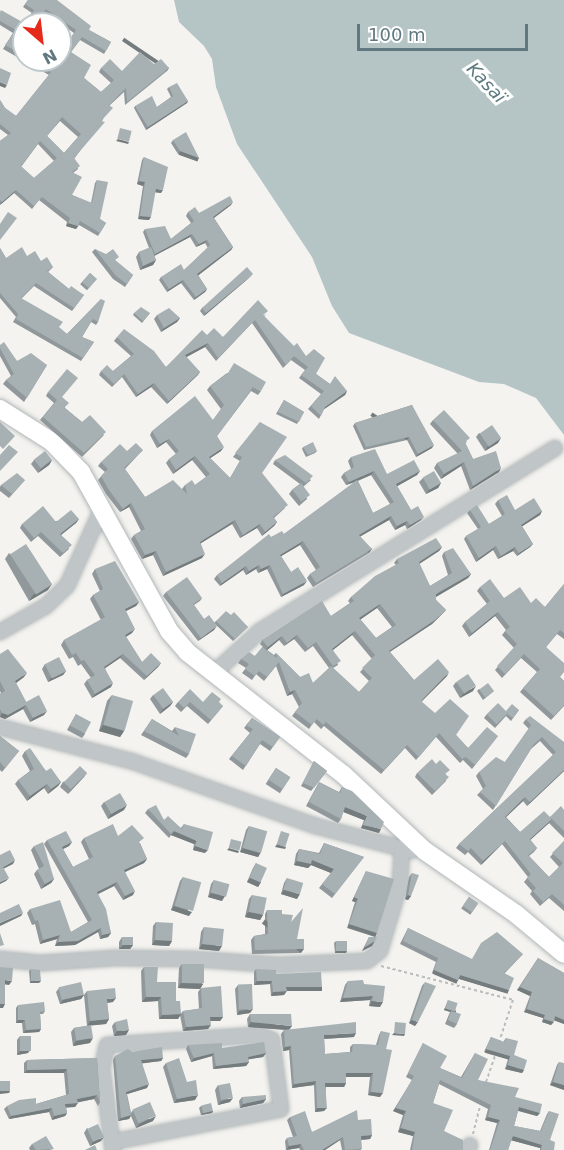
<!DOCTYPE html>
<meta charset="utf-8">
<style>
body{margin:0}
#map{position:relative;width:564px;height:1150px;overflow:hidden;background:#f4f3ef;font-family:"DejaVu Sans",sans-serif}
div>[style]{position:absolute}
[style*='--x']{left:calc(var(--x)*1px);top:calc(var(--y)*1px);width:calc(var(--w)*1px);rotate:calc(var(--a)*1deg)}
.water>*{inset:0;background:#b5c5c6}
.path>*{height:2px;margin-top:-1px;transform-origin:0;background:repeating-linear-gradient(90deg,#babdbe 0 3px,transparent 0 6px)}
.roads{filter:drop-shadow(0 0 2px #b1b7b9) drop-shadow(0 0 2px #b1b7b9)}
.minor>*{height:14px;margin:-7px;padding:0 7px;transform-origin:7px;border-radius:7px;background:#c0c5c7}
.major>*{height:18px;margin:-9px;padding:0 9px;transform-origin:9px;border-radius:9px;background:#fff}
.wall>*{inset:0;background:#90989b;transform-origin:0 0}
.shaded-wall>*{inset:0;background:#757c7e;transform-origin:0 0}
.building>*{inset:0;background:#a7b1b4;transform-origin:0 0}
span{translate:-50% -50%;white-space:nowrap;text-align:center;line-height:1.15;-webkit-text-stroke:6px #fff;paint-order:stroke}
.water-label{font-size:18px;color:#5d7b7f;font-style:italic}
.north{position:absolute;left:12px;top:12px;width:60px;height:60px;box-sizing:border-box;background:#fff;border:2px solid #c0c9cd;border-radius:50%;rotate:152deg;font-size:16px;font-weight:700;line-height:24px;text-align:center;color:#627881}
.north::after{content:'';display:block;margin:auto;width:21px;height:27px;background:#e62b1d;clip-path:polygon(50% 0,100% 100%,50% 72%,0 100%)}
.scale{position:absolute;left:357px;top:24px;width:171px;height:27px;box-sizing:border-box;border:3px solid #627881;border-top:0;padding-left:8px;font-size:18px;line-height:21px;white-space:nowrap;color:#627881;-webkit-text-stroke:4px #fff;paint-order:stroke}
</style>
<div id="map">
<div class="water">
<i style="clip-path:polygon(174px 0,564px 0,564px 435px,536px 398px,504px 384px,479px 382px,349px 333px,332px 306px,312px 257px,237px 144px,216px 87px,212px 59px,204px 46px,179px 22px)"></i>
</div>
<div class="path">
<i style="--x:381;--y:966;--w:136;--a:14.4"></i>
<i style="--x:513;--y:1000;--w:44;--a:108.4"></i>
<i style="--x:486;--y:1082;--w:31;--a:-71"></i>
<i style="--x:473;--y:1134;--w:30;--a:-76"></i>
</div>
<div class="roads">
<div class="minor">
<i style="--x:0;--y:632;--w:53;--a:-29.5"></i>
<i style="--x:46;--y:606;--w:29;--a:-44"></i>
<i style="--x:67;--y:586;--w:82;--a:-65.6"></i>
<i style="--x:215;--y:672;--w:61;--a:-42.3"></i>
<i style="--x:260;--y:631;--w:347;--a:-31.8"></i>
<i style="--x:0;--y:727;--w:138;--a:14.6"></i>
<i style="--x:134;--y:762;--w:193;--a:19.4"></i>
<i style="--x:316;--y:826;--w:98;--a:14.7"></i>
<i style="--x:0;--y:959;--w:41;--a:5.6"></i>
<i style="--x:41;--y:963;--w:74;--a:-3.9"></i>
<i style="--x:115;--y:958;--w:78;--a:0.7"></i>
<i style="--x:193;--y:959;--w:86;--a:4"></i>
<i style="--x:279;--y:965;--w:88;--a:-2.6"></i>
<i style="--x:367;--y:961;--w:16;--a:-38"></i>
<i style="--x:380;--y:951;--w:70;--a:-73.4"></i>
<i style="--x:400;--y:884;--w:33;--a:-87"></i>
<i style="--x:112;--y:1142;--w:172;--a:-11"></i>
<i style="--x:281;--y:1109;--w:70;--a:-97.4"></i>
<i style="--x:272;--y:1040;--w:15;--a:-160"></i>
<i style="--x:258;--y:1035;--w:151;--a:176.2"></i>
<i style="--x:107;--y:1045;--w:24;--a:102"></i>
<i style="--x:102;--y:1068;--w:83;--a:82.4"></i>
<i style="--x:468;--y:1150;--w:5;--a:-68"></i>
</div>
<div class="major">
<i style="--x:0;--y:409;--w:62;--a:32.4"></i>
<i style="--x:52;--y:442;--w:42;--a:46"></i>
<i style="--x:81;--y:472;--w:182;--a:61"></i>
<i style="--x:169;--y:631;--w:28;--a:49"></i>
<i style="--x:187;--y:652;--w:199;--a:38.1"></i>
<i style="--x:344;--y:775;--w:111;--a:43.2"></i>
<i style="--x:425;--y:851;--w:111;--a:34.7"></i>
<i style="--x:516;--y:914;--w:62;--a:39.8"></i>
</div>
</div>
<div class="wall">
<i style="clip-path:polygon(evenodd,28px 0,89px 30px,111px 42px,104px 54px,80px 40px,71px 52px,84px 78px,101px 92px,111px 83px,99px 72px,101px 68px,122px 71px,154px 64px,167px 71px,125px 105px,124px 92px,110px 105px,102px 121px,74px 159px,78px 169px,73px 173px,72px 195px,91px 203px,95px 183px,97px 180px,100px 219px,106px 223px,98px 236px,79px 225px,76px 229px,66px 226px,67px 222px,39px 200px,32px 209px,14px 193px,0 205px,0 141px,8px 135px,0 129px,0 100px,5px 108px,16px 116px,49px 75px,3px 49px,13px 33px,0 25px,0 12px,24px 23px,32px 13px,23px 7px,28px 0,44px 12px,74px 33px,64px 48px,60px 60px,24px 60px,24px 24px,44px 12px,28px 0,60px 121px,78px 137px,64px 153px,47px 136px,60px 121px,28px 0,38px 144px,54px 161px,34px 178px,21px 167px,38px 144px)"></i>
<i style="clip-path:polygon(169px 87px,188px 101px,187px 103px,146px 130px,134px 108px,135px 106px,157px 107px,171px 97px,167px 89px)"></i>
<i style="clip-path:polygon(173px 140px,199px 158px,197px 161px,178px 154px,171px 143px)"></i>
<i style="clip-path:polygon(144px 157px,161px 193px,155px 192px,149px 220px,138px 219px,143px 186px,137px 184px,142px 160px)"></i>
<i style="clip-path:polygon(231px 205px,214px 218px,233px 247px,231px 250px,198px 275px,207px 289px,205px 292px,194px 300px,181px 283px,167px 292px,159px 280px,161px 277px,184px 270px,208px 248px,205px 243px,196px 247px,190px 237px,154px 256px,156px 260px,153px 265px,140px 270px,136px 257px,139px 252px,149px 248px,143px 232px,145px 229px,171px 239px,191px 223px,186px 216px,188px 212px,199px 213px)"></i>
<i style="clip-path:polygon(0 248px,6px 258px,27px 256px,41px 261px,53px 267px,48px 272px,69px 289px,84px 295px,72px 311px,34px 286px,21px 299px,67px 334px,101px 299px,98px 322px,96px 325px,91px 322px,82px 337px,94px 342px,81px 361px,13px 322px,16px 317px,0 298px)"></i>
<i style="clip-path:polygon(95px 249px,116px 261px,133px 275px,125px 287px,113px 279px,92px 252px)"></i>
<i style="left:90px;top:273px;width:9px;height:15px;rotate:41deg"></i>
<i style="clip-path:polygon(250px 277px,204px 316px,200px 311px,202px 308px)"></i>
<i style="clip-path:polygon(134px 313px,150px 313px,142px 323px,133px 315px)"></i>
<i style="clip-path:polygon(266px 314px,264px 316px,316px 374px,330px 384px,347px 391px,345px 395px,324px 409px,319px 419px,308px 409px,321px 394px,299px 378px,305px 370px,291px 360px,283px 368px,252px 323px,216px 361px,205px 347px,186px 357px,200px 372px,167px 404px,151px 387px,136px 397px,122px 377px,112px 387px,99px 375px,101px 371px,113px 371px,131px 356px,114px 341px,117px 337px,166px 367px,207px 335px,223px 337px)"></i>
<i style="clip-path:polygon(157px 315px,180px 318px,177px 322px,161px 332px,154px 319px)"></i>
<i style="clip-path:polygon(0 345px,17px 361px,47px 365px,24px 402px,3px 384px,6px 380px,11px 376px,0 356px)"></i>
<i style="clip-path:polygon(227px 373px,261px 391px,258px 395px,251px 391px,217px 436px,221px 451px,210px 458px,230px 478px,240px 461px,233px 457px,260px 422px,262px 473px,285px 508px,274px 518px,277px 522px,274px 526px,262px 536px,257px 528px,240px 538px,232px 524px,201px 543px,202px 558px,163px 576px,153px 555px,142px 559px,131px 539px,134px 535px,141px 531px,129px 507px,120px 512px,106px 494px,98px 480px,105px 472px,98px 466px,101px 462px,127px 451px,143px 450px,140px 453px,125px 469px,145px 497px,182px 489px,185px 485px,195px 485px,206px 477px,192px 460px,173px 474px,166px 463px,169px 459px,176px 454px,166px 442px,157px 448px,150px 435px,152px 431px,213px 420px,221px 409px,207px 390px,210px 386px)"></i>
<i style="clip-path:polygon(48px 392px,62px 397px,65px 408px,82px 422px,104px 435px,82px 457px,40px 420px,54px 403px,46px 396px)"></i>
<i style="clip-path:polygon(284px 400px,304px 412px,297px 424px,276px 414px)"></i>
<i style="clip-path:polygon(412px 405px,432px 448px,416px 457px,407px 440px,364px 450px,353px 426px,355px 423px)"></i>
<i style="clip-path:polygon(433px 420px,467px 442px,465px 443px,473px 459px,499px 472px,470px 490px,461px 466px,441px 479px,434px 468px,437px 463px,458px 454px,430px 424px)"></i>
<i style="clip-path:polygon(479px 433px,498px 443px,485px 451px,476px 437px)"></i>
<i style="clip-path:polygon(303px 447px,317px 451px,315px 453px,306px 457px,302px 449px)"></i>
<i style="clip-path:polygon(evenodd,351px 457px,387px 474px,420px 471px,417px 475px,397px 486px,411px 510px,421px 520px,407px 529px,405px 525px,395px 530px,389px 520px,360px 536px,369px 553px,313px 587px,307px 578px,310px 574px,316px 570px,300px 545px,281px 556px,291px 572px,304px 585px,281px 597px,267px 569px,258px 573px,256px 569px,246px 575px,243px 570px,220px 586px,214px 579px,217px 575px,271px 537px,284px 534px,356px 482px,346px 485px,341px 477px,344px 473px,351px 469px,348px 461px,351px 457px,371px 475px,390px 504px,373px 513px,358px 481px,371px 475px)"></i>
<i style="clip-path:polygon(34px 460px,52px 460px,49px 465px,38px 473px,31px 464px)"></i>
<i style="clip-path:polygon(275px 460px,311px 480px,303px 487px,307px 499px,299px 506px,289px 494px,292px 490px,300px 484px,273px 464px)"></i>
<i style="clip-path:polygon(423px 478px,441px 483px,438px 488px,426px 494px,419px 482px)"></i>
<i style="clip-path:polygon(25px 480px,9px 498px,0 491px,0 487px,1px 485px)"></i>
<i style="clip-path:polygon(498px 500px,515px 510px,542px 511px,540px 515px,522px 526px,533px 544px,530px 547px,517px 556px,513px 551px,498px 559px,493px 550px,476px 562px,464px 539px,466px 536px,478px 529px,467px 513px,470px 510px,489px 524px,502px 516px,495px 504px)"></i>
<i style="clip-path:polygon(79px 519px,76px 523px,61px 535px,69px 549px,60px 557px,38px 536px,31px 542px,20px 528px,22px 524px)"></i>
<i style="clip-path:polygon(evenodd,442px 547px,439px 551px,419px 564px,430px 586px,448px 575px,442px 556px,444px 552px,471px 574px,468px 578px,436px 597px,436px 600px,446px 610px,432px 624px,390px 652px,414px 680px,447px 676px,421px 702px,456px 735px,468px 748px,498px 736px,472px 769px,463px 760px,460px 763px,436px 737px,416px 760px,405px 748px,381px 774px,324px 726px,321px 729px,314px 722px,309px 729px,292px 716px,299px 707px,292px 694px,287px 696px,276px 666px,264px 681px,256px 674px,252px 680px,242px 673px,246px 668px,238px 663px,241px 659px,255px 656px,263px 647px,260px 644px,262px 640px,331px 616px,350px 603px,348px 601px,351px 597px,396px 565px,394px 563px,397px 559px,442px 547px,377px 608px,392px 627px,376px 638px,360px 619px,377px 608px,442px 547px,352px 635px,372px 659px,360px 672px,369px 681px,359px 692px,333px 668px,338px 665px,333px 650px,352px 635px,442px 547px,294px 639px,305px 652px,313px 646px,329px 668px,313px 683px,300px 677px,276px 653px,274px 655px,267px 650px,279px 640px,284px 646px,294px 639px)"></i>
<i style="clip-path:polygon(9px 553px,48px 590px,29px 601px,5px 559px)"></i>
<i style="clip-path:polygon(95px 569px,139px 602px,136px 606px,126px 611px,132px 633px,126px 637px,142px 662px,161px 663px,158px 667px,144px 680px,120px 658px,105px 668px,111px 687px,92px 698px,84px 684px,87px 680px,91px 678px,81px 664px,78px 666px,73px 657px,69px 659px,61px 645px,64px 640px,101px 620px,90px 599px,93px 595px,100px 591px,92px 574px)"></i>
<i style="clip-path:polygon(564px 584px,564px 639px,557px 634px,546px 647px,560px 677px,564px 681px,564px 706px,551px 720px,520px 692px,537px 672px,521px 658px,502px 678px,495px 670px,514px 648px,502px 635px,506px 630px,495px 616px,469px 637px,462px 626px,465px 622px,487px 604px,477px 591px,480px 587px,504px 598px,531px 603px,545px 607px)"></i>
<i style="clip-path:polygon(166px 592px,202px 598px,200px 601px,194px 605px,204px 619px,214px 623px,216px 621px,231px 615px,248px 627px,233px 641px,215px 624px,214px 630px,198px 641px,163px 596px)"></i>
<i style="clip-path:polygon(0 654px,24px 677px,16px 683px,26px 702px,44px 715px,30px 722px,23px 709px,5px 719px,0 717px,0 694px,1px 693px,0 691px)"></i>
<i style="clip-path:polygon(45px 664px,66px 671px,63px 675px,48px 682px,42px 669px)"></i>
<i style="clip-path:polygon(456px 682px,473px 691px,460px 698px,453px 686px)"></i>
<i style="clip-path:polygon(479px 689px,494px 691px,483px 700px,477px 691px)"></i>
<i style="clip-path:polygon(112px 695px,124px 731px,120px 737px,99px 731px,107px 701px)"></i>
<i style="clip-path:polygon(153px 695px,173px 702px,170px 706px,160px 714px,150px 699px)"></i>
<i style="clip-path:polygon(178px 702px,203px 702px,223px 706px,208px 724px,187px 706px,181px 712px,175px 706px)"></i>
<i style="clip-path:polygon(519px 710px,511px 721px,506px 716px,495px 728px,484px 718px,487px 714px)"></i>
<i style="clip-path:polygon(76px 714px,85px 734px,82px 738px,67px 730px)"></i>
<i style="clip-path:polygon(252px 718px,280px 737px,270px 751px,260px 744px,243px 770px,229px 759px,250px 733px,244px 728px)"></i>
<i style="clip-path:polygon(152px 719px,172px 731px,175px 727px,189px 754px,186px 758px,141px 735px)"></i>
<i style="clip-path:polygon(526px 719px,564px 743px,564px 771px,527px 806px,523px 801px,506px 817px,520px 832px,564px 810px,564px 838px,549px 823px,530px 840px,537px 848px,534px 852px,529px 856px,549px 877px,559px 867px,550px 857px,564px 841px,564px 911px,549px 898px,540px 906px,530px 894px,532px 891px,524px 882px,528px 877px,502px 844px,481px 865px,468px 852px,465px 855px,456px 848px,459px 844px,553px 755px,540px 741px,531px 749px,493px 810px,477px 795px,483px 789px,476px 776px,479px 772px,505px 762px,529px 729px,523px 723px)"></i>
<i style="clip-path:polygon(0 736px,19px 751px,2px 772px,0 770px)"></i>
<i style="clip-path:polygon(25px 751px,46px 771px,61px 782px,58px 786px,48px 794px,44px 788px,27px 801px,15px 784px,18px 780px,30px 771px,22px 756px)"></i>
<i style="clip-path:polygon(314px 761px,327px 771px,311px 791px,301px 786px)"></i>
<i style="left:276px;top:768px;width:17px;height:19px;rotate:33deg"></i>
<i style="clip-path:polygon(87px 773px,68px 794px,60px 787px,63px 782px)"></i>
<i style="clip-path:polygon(417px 773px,446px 774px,446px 781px,432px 795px,415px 777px)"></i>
<i style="clip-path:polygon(319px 782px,339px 792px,342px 787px,379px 833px,361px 828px,364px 820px,343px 812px,341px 819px,338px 823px,306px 806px)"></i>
<i style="clip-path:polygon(104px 802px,124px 810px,108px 819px,101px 806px)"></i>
<i style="clip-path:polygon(148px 809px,164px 820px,181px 828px,184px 824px,205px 853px,193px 850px,194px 844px,171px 835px,169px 838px,145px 813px)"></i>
<i style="clip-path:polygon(249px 826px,261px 852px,258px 857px,240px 852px,246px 830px)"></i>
<i style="clip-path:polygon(118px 836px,140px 843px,147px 859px,144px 863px,125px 872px,133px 895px,123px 900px,114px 886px,98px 894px,111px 933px,108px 937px,100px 939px,98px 932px,75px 945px,55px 946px,57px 939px,40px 944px,35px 924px,32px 925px,27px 913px,30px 909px,71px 932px,88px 922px,44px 844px,47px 840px,72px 842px,69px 846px,63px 849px,73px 867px,89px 859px,81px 842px,84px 838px)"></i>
<i style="clip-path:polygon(324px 843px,364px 857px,332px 898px,319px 888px,331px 873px,311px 865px,308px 868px,294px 865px,296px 854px,299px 849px,319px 853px)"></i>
<i style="clip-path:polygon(34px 846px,54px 879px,51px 883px,41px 889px,34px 874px,37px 870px,39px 869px,31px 850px)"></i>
<i style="clip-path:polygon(256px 863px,261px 882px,258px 887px,247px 882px,253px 868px)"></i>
<i style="clip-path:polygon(366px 871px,377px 933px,375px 937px,372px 946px,362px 951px,369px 937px,375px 937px,347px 928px,355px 902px,352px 901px)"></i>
<i style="clip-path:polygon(412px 873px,411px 896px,408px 900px,405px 899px,409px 877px)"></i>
<i style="clip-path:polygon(183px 877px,189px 916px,171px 910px,180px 881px)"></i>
<i style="clip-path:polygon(287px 878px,297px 899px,281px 894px,284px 883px)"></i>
<i style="clip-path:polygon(214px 880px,222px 901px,208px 897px,211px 884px)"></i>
<i style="clip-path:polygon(252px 895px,263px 915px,260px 920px,245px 917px,249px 899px)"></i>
<i style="left:469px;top:897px;width:11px;height:14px;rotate:34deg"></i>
<i style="clip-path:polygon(267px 910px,282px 914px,291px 922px,301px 953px,252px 954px,251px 940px,254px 936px,265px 934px,265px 914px)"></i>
<i style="clip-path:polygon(156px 922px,172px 941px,169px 946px,152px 945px,153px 926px)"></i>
<i style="clip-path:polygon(204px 927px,219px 951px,199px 949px,201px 932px)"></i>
<i style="clip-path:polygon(408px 928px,471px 959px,523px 954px,504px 974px,509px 990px,507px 993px,459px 979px,456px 983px,432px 973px,436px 962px,400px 944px)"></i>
<i style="clip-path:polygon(122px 937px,133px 945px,130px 949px,119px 949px,119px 942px)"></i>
<i style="clip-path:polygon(336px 941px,346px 953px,335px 953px,334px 943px)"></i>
<i style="clip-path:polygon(538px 958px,564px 973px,564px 1024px,554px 1020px,551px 1025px,542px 1022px,543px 1018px,524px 1012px,530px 996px,517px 990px)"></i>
<i style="clip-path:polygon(182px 964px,203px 984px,200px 989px,178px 988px,179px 968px)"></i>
<i style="clip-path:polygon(144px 967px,157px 982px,176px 1001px,181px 1014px,178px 1019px,159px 1019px,158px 1001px,142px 1002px,141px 971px)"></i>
<i style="clip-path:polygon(31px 969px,39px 983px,30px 983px,29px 971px)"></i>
<i style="clip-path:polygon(256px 969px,276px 974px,322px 987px,320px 990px,286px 990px,284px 995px,271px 996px,270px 984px,254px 985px,254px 972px)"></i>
<i style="clip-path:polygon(348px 981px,364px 984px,380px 1007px,369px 1006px,370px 1000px,340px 1002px,345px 985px)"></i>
<i style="clip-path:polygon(425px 982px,415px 1026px,409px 1023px,422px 986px)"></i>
<i style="clip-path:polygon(238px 985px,250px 1013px,237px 1015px,235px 989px)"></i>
<i style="clip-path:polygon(59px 988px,84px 995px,81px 999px,60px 1004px,56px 992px)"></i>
<i style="clip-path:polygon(201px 988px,223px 1017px,220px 1021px,210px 1021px,208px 1029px,183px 1031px,180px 1015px,183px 1011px,199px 1009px,198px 992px)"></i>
<i style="clip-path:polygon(87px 991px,113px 1002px,107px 1003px,109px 1019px,106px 1024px,91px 1025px,90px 1043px,73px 1046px,71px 1032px,74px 1028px,87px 1026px,84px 995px)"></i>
<i style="clip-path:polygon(448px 1000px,456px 1011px,457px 1024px,454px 1028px,445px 1024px,450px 1012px,444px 1010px)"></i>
<i style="clip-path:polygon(18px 1005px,45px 1011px,43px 1014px,40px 1014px,41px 1029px,39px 1032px,23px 1033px,22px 1023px,16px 1023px,16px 1008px)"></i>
<i style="clip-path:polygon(250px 1014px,289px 1030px,354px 1037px,324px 1039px,325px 1054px,350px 1052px,350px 1047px,353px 1044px,376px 1045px,379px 1035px,381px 1031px,386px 1049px,380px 1097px,368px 1095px,370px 1077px,346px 1077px,346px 1083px,344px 1087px,326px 1087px,324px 1111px,315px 1112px,314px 1085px,292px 1088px,289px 1050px,283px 1051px,281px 1034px,284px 1030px,286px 1030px,248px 1027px,247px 1019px)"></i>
<i style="clip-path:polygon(115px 1022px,126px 1035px,114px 1036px,112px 1026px)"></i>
<i style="clip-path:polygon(20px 1036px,28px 1053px,17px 1055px,17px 1040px)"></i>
<i style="clip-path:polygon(491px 1037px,503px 1042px,506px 1038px,514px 1055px,524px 1070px,522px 1073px,505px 1069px,508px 1059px,484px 1052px)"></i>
<i style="clip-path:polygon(423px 1043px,440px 1068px,461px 1077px,475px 1053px,478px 1080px,515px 1097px,540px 1113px,537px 1116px,518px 1111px,514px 1126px,540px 1131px,547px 1114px,549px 1111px,550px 1140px,554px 1150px,540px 1150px,540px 1148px,511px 1140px,508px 1150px,489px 1150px,497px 1123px,485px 1120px,488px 1109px,439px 1084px,433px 1103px,444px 1131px,463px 1150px,410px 1150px,413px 1136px,398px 1132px,403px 1115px,393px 1111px,412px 1080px,406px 1077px)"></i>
<i style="clip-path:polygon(188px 1045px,222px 1048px,266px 1053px,263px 1057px,248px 1059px,249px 1062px,246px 1066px,213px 1069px,212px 1056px,191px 1062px,186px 1049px)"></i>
<i style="clip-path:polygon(132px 1052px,163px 1058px,161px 1061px,142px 1063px,147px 1088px,127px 1094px,131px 1113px,133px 1110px,153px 1121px,136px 1128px,131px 1116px,129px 1119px,118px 1121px,113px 1060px,115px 1056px)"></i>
<i style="clip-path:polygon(97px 1058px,100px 1102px,98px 1106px,94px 1099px,78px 1102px,75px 1107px,66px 1107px,67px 1113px,65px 1116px,52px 1120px,49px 1112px,9px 1119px,4px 1109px,7px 1106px,36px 1104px,66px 1095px,64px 1073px,24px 1073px,24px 1063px,27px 1060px)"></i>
<i style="clip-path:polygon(559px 1062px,564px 1090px,550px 1085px,557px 1065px)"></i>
<i style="clip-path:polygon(166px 1063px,187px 1082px,195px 1100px,174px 1103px,163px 1067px)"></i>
<i style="clip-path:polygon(218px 1085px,230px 1102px,218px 1105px,215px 1090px)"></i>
<i style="clip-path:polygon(242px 1097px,266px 1099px,263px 1103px,240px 1108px,239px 1101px)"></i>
<i style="clip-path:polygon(201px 1106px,213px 1111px,212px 1113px,201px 1115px,199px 1108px)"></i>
<i style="clip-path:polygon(290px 1117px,312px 1132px,358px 1120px,372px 1135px,370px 1139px,361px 1140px,361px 1150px,342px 1150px,340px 1140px,325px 1150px,300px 1150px,299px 1148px,286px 1150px,285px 1141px,287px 1138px,293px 1137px,287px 1120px)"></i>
<i style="clip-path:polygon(87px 1128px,101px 1141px,90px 1146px,84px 1133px)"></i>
<i style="clip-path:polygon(32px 1144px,53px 1150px,30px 1150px,29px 1148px)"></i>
</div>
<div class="shaded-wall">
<i style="left:169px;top:68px;width:4px;height:54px;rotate:124deg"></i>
<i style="clip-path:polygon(0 82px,7px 85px,5px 88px,0 86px)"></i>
<i style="clip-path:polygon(188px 101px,187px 103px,146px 130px,148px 127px)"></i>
<i style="clip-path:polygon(118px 139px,129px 142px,128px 144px,116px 141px)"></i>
<i style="left:180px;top:151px;width:20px;height:4px;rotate:20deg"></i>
<i style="clip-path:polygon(139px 181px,145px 182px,143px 186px,137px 184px)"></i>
<i style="clip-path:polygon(156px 189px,163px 190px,161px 193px,153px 192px)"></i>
<i style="clip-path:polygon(16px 190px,14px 193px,0 205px,2px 202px)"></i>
<i style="clip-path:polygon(233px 202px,231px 205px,211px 220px,213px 217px)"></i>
<i style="clip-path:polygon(140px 216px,151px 217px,149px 220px,138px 219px)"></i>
<i style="clip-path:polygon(68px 223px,78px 226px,76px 229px,66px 226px)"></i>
<i style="clip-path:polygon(192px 234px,190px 237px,152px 257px,155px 254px)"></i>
<i style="clip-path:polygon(207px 240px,205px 243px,196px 247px,199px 244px)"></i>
<i style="clip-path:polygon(233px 247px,231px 250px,195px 278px,197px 274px)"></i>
<i style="clip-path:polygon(156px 260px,153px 265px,140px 270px,143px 266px)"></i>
<i style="clip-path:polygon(253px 274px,250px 277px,204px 316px,206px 313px)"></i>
<i style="clip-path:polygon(183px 280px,181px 283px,167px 292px,169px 289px)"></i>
<i style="clip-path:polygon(207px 289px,205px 292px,194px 300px,196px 297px)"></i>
<i style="clip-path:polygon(180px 318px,177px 322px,161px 332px,164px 328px)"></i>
<i style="clip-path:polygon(208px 343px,205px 347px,183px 359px,185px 355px)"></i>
<i style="clip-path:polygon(200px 372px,198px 375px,167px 404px,169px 401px)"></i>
<i style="clip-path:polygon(154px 383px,151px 387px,136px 397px,138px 394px)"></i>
<i style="clip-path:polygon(347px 391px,345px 395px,323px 410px,325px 407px)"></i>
<i style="left:409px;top:437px;width:4px;height:44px;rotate:124deg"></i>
<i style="clip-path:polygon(501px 438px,498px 443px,485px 451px,488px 446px)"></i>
<i style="clip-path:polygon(169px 439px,166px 442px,157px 448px,160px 444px)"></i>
<i style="clip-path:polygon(434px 445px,432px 448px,416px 457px,418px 454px)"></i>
<i style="clip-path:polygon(224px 447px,221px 451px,206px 461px,209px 457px)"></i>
<i style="clip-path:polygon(195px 456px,192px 460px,173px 474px,176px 470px)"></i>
<i style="clip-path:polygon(52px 460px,49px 465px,38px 473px,41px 469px)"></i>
<i style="clip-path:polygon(464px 462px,461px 466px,441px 479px,444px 474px)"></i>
<i style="clip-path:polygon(501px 468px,499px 472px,470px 490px,473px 486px)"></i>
<i style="clip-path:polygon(374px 471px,371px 475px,346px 485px,349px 482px)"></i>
<i style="clip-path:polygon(420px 471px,417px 475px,394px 488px,396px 484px)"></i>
<i style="clip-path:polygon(441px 483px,438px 488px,426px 494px,429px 490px)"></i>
<i style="clip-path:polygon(131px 503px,129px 507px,120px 512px,123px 509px)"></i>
<i style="clip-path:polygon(542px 511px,540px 515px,518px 529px,521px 525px)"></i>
<i style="clip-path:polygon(391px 516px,389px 520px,356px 539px,359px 535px)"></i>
<i style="clip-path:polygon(424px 517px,421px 520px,407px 529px,410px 525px)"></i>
<i style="clip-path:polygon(79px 519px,76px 523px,57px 538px,60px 534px)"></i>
<i style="clip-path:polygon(235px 520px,232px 524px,198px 545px,200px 542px)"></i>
<i style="clip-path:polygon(407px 521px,405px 525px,395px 530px,397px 526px)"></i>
<i style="clip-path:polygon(277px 522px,274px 526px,262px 536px,265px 532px)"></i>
<i style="clip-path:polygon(260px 524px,257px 528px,240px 538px,243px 535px)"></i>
<i style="clip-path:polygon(303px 541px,300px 545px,278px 558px,280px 555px)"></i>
<i style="clip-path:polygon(533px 544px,530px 547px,517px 556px,519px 553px)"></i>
<i style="clip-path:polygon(496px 546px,493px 550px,476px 562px,479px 558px)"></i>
<i style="clip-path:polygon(442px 547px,439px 551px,416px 566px,419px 562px)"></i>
<i style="clip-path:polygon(515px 547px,513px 551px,498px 559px,501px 556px)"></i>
<i style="left:372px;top:549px;width:5px;height:66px;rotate:127deg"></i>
<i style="clip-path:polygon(156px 551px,153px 555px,142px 559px,145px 555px)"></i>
<i style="clip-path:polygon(205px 554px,202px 558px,163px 576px,166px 572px)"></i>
<i style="clip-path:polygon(259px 565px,256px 569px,246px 575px,249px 571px)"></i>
<i style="clip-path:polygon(270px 565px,267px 569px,258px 573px,261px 569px)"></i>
<i style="clip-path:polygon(246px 566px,243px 570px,220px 586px,222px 583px)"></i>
<i style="clip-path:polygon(471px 574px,468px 578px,434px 598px,436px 594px)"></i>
<i style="clip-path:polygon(307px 581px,304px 585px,281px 597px,283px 594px)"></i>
<i style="clip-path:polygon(52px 584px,48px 590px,29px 601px,33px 595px)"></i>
<i style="clip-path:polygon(139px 602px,136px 606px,122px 613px,125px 609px)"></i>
<i style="clip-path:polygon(380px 604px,377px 608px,357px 622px,359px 618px)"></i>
<i style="clip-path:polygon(446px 610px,432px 624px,386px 654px,389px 651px)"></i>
<i style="clip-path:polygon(498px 612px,495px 616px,469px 637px,472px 633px)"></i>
<i style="clip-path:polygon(217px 626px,214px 630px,198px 641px,201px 638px)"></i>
<i style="clip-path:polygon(135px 629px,132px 633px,122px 639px,125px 635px)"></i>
<i style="clip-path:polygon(355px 631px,352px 635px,329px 653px,332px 649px)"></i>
<i style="clip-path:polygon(297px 635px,294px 639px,284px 646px,287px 643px)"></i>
<i style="clip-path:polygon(282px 636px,279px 640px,266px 651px,268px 647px)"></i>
<i style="clip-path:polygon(123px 654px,120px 658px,101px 671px,104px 667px)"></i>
<i style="clip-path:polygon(161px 663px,158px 667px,144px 680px,147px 676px)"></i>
<i style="clip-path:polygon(66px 671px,63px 675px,48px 682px,51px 678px)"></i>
<i style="clip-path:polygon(449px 672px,447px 676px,418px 705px,421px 701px)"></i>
<i style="clip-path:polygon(27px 673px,24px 677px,12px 686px,15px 681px)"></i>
<i style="clip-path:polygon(113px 683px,111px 687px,92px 698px,95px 694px)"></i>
<i style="clip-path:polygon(476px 686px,473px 691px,460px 698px,463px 694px)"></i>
<i style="clip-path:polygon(295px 690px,292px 694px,287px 696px,290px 692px)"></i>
<i style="clip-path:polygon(173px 702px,170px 706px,160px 714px,163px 709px)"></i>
<i style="clip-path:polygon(26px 705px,23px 709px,5px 719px,0 717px,2px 713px)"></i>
<i style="clip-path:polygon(47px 711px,44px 715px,30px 722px,33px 718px)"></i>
<i style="clip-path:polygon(103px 725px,124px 731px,120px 737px,99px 731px)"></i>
<i style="clip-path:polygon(564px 770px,564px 771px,527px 806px,530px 802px)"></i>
<i style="clip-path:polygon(87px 773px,84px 777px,68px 794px,71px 790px)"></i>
<i style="clip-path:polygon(61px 782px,58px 786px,48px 794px,51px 789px)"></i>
<i style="clip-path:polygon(47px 784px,44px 788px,27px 801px,30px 796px)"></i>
<i style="clip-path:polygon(525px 797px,523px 801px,502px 821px,505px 817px)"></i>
<i style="clip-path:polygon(127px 805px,124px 810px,108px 819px,111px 814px)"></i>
<i style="left:345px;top:807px;width:24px;height:5px;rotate:22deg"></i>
<i style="clip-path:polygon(552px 819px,549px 823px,527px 843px,530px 839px)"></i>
<i style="clip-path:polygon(363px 825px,381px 829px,379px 833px,361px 828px)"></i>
<i style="clip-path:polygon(174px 831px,197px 841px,194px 844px,171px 835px,169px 838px)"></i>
<i style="clip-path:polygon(505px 841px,481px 865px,483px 861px)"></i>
<i style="clip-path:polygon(72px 842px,69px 846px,59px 851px,62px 847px)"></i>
<i style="clip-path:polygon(277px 844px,286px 847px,285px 849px,275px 847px)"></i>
<i style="clip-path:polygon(195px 846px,208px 850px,205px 853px,193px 850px)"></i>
<i style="clip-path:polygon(229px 848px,239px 851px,238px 853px,227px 850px)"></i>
<i style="clip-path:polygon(243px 848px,261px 852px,258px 857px,240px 852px)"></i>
<i style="clip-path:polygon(147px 859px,144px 863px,121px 874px,124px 870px)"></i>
<i style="clip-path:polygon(15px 860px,13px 864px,1px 870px,3px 867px)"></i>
<i style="clip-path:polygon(312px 860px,334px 869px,331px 873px,311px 865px,308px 868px,294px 865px,297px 861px)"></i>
<i style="clip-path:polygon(9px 878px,6px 881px,0 884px,0 882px)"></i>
<i style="clip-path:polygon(250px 878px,261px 882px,258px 887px,247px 882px)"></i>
<i style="clip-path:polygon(54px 879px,51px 883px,41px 889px,45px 884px)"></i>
<i style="clip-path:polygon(117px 882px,114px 886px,94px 896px,97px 892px)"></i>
<i style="clip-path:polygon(284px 890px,300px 894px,297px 899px,281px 894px)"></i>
<i style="clip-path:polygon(135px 891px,133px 895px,123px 900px,125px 896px)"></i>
<i style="clip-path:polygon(211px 893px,225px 896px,222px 901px,208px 897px)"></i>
<i style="clip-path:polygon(408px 895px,411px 896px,408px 900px,405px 899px)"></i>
<i style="clip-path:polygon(354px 897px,358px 899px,355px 902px,352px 901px)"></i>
<i style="clip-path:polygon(174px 906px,192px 912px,189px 916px,171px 910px)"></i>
<i style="clip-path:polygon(248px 912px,263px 915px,260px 920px,245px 917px)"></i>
<i style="clip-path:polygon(23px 913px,21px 916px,0 926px,0 923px)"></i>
<i style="left:349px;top:924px;width:29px;height:4px;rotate:18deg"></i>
<i style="clip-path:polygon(101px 928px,98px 932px,75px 945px,55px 946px,58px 942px)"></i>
<i style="clip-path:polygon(111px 933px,108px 937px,100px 939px,102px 935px)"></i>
<i style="clip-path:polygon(60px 935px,57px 939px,40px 944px,43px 940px)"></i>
<i style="clip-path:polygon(155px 940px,172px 941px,169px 946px,152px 945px)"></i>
<i style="clip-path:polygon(375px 941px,372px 946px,362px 951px,365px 947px)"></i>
<i style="clip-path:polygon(202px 944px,222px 946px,219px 951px,199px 949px)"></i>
<i style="clip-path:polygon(123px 945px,133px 945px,130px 949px,119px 949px)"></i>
<i style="left:304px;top:949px;width:5px;height:49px;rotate:127deg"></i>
<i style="clip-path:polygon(336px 951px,347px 951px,346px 953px,335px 953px)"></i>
<i style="left:434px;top:970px;width:26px;height:4px;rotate:23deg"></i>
<i style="left:460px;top:975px;width:51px;height:4px;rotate:17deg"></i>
<i style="clip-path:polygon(5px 980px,12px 981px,9px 985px,2px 984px)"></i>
<i style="clip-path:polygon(31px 981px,41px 981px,39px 983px,30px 983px)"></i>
<i style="clip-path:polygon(257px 981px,272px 981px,270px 984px,254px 985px)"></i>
<i style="clip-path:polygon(181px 983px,203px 984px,200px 989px,178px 988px)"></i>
<i style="left:286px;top:987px;width:36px;height:4px"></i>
<i style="clip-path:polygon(520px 987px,532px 992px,530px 996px,517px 990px)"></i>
<i style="clip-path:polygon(287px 991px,284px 995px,271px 996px,273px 992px)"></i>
<i style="clip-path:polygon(84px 995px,81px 999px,60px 1004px,63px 1000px)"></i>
<i style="clip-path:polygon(373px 996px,370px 1000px,340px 1002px,343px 998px)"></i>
<i style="clip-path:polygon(146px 997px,161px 997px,158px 1001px,142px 1002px)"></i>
<i style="clip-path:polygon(116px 998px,113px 1002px,104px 1003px,107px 999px)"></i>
<i style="clip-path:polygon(372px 1001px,383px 1002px,380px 1007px,369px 1006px)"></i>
<i style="clip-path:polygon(0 1004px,5px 1004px,3px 1008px,0 1008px)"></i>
<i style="clip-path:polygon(445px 1008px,456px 1011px,454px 1013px,444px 1010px)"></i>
<i style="clip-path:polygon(253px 1009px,250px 1013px,237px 1015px,239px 1011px)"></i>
<i style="clip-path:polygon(527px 1009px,545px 1015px,543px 1018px,524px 1012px)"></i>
<i style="clip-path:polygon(181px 1014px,178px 1019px,159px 1019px,162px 1015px)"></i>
<i style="clip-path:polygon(555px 1016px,564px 1020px,564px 1024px,553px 1020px)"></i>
<i style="clip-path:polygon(210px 1017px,223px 1017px,220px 1021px,207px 1021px)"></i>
<i style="clip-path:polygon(109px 1019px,106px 1024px,87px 1026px,90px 1021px)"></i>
<i style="clip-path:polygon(544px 1019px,554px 1022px,551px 1025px,542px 1022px)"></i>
<i style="clip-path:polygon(18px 1020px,25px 1020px,22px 1023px,16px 1023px)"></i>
<i style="clip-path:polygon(412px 1020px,418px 1022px,415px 1026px,409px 1023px)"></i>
<i style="clip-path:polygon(251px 1022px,292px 1026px,289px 1030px,248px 1027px)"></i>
<i style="clip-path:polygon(211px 1025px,208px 1029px,183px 1031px,186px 1027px)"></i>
<i style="clip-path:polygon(41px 1029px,39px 1032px,23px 1033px,26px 1030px)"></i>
<i style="clip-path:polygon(129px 1030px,126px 1035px,114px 1036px,117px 1031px)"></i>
<i style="clip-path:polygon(356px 1033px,354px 1037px,321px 1039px,324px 1035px)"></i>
<i style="clip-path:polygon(394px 1033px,405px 1034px,404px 1036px,392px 1035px)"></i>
<i style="clip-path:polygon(93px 1038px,90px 1043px,73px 1046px,76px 1041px)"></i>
<i style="clip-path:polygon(291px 1046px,289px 1050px,283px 1051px,285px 1047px)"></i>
<i style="clip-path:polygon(31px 1049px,28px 1053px,17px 1055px,20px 1051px)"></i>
<i style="left:486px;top:1049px;width:25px;height:4px;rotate:16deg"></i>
<i style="clip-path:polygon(214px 1053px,212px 1056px,191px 1062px,194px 1058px)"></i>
<i style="clip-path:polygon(266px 1053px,263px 1057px,245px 1060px,248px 1057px)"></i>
<i style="clip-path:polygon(163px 1058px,161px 1061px,138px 1064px,141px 1060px)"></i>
<i style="clip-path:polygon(249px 1062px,246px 1066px,213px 1069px,216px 1066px)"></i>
<i style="clip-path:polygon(508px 1065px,524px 1070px,522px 1073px,505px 1069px)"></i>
<i style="clip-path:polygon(67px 1069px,64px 1073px,24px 1073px,27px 1070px)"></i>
<i style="clip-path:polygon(346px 1073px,373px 1073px,370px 1077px,344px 1077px)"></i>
<i style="clip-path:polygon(316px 1081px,314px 1085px,292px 1088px,294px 1084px)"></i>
<i style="clip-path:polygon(553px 1082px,564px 1085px,564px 1090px,550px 1085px)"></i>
<i style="clip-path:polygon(325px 1083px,346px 1083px,344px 1087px,323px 1087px)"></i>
<i style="clip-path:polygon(149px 1084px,147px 1088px,124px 1095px,126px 1092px)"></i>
<i style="clip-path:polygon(0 1091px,10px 1091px,9px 1093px,0 1094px)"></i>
<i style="clip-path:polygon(371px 1092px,383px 1093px,380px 1097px,368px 1095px)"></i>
<i style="clip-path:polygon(97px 1095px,94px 1099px,75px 1103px,77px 1099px)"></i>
<i style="clip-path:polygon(198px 1095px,195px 1100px,174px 1103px,177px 1099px)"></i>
<i style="clip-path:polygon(233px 1098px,230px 1102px,218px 1105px,221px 1101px)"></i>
<i style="clip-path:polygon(266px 1099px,263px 1103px,240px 1108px,243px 1104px)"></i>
<i style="clip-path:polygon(78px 1103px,75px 1107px,62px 1108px,65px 1104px)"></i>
<i style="clip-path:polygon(519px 1107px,540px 1113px,537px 1116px,516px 1110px)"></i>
<i style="clip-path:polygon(52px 1108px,49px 1112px,9px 1119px,11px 1116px)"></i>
<i style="clip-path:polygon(317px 1108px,327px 1108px,324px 1111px,315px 1112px)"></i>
<i style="clip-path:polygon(396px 1108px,406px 1111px,403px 1115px,393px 1111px)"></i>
<i style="clip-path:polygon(213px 1111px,212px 1113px,201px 1115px,203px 1113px)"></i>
<i style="clip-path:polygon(67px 1113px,65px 1116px,52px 1120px,54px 1116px)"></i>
<i style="clip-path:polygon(131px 1115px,129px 1119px,118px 1121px,121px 1118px)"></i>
<i style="clip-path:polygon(156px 1116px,153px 1121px,136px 1128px,139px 1124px)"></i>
<i style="clip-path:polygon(488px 1117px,500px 1120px,497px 1123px,485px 1120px)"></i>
<i style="clip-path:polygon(401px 1128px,415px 1132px,413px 1136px,398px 1132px)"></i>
<i style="clip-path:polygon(372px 1135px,370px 1139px,359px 1140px,361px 1136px)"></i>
<i style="clip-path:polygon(513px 1136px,542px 1145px,540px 1148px,510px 1140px)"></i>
<i style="clip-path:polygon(104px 1137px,101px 1141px,90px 1146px,93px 1142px)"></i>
<i style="clip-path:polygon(343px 1137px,340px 1140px,325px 1150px,322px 1150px)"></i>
<i style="clip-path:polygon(301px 1144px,299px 1148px,286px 1150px,289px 1146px)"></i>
</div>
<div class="building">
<i style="clip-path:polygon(evenodd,28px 0,57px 0,91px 26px,89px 30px,111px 42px,106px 51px,82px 37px,71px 52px,91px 65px,84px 78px,101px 92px,114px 80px,101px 68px,110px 59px,122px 71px,140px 52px,154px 64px,161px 59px,169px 68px,127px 102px,126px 88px,109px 105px,113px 108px,101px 121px,105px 122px,74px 158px,80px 166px,72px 172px,82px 177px,72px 195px,92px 203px,97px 180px,108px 182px,100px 219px,106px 223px,100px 233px,80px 221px,78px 226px,68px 223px,70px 218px,42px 197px,34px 206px,16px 190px,2px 202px,0 200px,0 141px,11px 133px,0 124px,0 100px,5px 108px,16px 116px,51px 72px,31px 60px,60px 60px,60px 46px,64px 48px,76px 30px,46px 9px,36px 24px,24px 24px,24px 56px,5px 45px,16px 30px,0 21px,0 12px,1px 10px,24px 23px,34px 10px,25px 4px,28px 0,62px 117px,81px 134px,64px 153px,47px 136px,62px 117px,28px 0,40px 141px,57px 158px,34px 178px,21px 166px,40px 141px)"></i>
<i style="clip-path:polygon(0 68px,11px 73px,7px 85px,0 82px)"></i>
<i style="clip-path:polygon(177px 83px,188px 101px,148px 127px,135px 106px,152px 96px,157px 107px,173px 96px,169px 87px)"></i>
<i style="left:120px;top:128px;width:12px;height:11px;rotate:14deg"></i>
<i style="clip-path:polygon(186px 132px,199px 158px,180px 151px,173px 140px)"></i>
<i style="clip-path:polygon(144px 157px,168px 167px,163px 190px,156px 189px,151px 217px,140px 216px,145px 182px,139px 181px)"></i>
<i style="clip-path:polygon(230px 196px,233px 202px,213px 217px,233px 247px,197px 274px,207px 289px,196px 297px,183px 280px,169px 289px,161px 277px,181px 264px,184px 270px,210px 245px,207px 240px,199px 244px,192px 234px,155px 254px,145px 229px,165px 226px,171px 239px,194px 221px,188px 212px,195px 207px,199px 213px)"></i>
<i style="clip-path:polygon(8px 212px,17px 218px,0 240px,0 224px)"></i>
<i style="clip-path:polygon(22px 247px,27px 256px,35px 251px,41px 261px,47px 257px,53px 267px,47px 271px,69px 289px,71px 286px,84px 295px,74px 308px,36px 283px,21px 298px,63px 322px,59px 327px,67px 334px,101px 299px,105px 301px,98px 322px,93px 319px,82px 337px,94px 342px,83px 358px,16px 319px,18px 314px,0 293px,0 248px,6px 258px)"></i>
<i style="clip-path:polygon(151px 247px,156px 260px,143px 266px,139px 252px)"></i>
<i style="clip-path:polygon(95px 249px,106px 254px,113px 249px,119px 257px,115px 260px,133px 275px,127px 284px,116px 276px)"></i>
<i style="clip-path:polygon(247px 267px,253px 274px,206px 313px,202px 308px)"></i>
<i style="left:90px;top:273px;width:9px;height:12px;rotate:41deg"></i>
<i style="clip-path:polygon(258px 300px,268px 311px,263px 315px,294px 346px,297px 343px,306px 356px,314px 349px,325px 358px,316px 374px,330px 384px,335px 376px,347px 391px,325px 407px,321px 416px,311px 406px,324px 391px,301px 375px,308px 367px,294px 356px,286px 365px,255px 320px,218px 358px,208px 343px,185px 355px,200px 372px,169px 401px,154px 383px,138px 394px,124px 374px,114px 384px,101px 371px,107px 365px,113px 371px,134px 354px,117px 337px,124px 329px,154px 351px,166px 367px,202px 330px,207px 335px,214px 328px,223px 337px)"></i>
<i style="clip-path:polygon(141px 307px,150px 313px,143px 321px,134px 313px)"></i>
<i style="clip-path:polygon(169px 308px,180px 318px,164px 328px,157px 315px)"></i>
<i style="clip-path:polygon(4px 342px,17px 361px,31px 353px,47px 365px,27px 398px,6px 380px,14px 374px,0 348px,0 345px)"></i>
<i style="clip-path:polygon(234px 363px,266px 382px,261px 391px,253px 387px,217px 436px,224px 447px,209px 457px,230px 478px,242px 457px,235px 453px,260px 422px,287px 437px,262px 473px,288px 505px,273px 517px,277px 522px,265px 532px,260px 524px,243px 535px,235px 520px,200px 542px,205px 554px,166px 572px,156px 551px,145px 555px,134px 535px,145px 529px,131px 503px,123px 509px,109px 490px,101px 476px,108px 469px,101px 462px,120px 444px,127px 451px,136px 443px,143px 450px,124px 468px,145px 497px,173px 480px,187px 494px,185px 485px,192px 480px,195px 485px,210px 474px,195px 456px,176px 470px,169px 459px,179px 451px,169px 439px,160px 444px,152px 431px,195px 396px,213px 420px,224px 405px,210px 386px,228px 373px)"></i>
<i style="clip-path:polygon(67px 369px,78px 378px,62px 397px,69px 403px,64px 408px,82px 422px,90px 415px,106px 432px,84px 453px,43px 417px,57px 400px,48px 392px)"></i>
<i style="clip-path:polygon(284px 400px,304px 412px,299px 422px,278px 412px)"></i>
<i style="clip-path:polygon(412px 405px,434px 445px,418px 454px,409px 437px,366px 447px,355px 423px)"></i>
<i style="clip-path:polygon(444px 410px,470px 438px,465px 442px,473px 459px,496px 451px,501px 468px,473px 486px,464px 462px,444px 474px,437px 463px,462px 451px,433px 420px)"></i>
<i style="clip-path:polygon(0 422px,15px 436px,3px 449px,0 446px)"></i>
<i style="left:492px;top:425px;width:16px;height:15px;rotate:55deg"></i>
<i style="clip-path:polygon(313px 442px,317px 451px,308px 455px,303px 447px)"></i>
<i style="clip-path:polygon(9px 445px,18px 452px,0 471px,0 455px)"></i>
<i style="clip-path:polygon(375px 449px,387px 474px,414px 460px,420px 471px,396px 484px,411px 510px,418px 506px,424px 517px,410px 525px,407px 521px,397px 526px,391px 516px,359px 535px,372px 549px,316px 583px,310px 574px,320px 567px,303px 541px,280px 555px,291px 572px,298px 567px,307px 581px,283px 594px,270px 565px,261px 569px,259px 565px,249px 571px,246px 566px,222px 583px,217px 575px,269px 534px,271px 537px,282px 531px,284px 534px,357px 480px,373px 513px,394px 502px,374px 471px,349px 482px,344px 473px,354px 467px,351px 457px)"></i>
<i style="left:45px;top:451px;width:11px;height:14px;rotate:52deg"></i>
<i style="clip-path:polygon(285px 455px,313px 476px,306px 483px,275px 460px)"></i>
<i style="left:434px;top:471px;width:14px;height:13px;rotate:60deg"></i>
<i style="clip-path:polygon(17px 473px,25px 480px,12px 494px,1px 485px)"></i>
<i style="left:301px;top:483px;width:15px;height:11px;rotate:53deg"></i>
<i style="clip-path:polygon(507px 495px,515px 510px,534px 498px,542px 511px,521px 525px,533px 544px,519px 553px,515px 547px,501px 556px,496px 546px,479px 558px,466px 536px,481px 527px,470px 510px,477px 505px,489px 524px,505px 514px,498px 500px)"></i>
<i style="clip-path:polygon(43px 506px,56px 522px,71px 510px,79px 519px,60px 534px,72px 545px,63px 553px,41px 532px,34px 538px,22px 524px)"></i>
<i style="clip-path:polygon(evenodd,436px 538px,442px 547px,419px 562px,430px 586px,452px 573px,444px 552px,453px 548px,471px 574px,436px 594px,436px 600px,446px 610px,435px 620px,389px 651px,414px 680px,438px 659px,449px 672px,421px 701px,435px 713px,450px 699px,469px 716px,456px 735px,468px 748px,487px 727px,498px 736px,475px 765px,466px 757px,462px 759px,439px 733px,419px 757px,407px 745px,384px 770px,326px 722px,323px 725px,317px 719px,312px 725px,295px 712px,302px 703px,295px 690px,290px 692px,279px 662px,267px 677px,259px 671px,255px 676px,245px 669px,249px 664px,241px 659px,249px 652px,255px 656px,262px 647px,277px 658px,276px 653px,300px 677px,309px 673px,313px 683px,331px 666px,359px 692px,372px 678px,362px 668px,375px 655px,355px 631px,332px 649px,341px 661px,333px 666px,316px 642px,308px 648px,297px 635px,287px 643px,282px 636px,268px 647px,262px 640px,322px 601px,331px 616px,354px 601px,351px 597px,375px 576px,399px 563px,397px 559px,436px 538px,380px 604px,396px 625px,376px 638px,359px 618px,380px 604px)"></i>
<i style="left:26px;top:544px;width:48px;height:19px;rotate:57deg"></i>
<i style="clip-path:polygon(115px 561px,139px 602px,125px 609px,135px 629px,125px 635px,142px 662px,151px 653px,161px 663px,147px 676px,123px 654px,104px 667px,113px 683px,95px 694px,87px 680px,95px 675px,84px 660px,81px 661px,76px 653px,72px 655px,64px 640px,105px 617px,93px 595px,103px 589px,95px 569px)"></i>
<i style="clip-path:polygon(187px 577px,202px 598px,193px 604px,204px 619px,209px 615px,217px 626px,201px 638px,166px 592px)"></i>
<i style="clip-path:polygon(490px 579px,504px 598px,520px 587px,531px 603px,536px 598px,545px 607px,564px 584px,564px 633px,560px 630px,546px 647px,564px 663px,564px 672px,560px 677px,564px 681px,564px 705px,554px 716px,523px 688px,540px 669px,524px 654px,505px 674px,497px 666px,517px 644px,505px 631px,510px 627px,498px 612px,472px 633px,465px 622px,490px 601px,480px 587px)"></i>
<i style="clip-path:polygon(226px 611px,231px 615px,234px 612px,248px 627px,235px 639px,216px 621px)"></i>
<i style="clip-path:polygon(8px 649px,27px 673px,15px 681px,26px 702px,39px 695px,47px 711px,33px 718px,26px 705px,8px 715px,2px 713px,0 709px,0 694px,5px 691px,0 681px,0 654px)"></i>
<i style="left:59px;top:657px;width:16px;height:16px;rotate:63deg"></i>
<i style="left:468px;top:674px;width:14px;height:14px;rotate:56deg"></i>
<i style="left:488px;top:683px;width:10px;height:11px;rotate:53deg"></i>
<i style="left:163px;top:688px;width:17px;height:12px;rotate:54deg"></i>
<i style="clip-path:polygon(190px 689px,203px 702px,212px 692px,221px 699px,219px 702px,223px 706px,211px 720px,190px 702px,184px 708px,178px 702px)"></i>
<i style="left:112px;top:695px;width:22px;height:31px;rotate:16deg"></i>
<i style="left:498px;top:703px;width:14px;height:16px;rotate:45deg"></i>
<i style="clip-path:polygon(512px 704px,519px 710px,513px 718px,507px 714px,508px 713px,506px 711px)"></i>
<i style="left:76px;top:714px;width:17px;height:13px;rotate:28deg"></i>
<i style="clip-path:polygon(530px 716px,564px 742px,564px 770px,530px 802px,525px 797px,505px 817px,520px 832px,544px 811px,552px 819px,530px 839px,537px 848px,528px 855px,549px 877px,563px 863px,552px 853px,564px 841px,564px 905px,552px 894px,543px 902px,533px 891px,536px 888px,527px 878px,531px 874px,505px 841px,483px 861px,471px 848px,468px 851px,459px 844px,556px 752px,542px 737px,533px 745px,496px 806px,480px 792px,486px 786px,479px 772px,496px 757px,505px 762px,531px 725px,526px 719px)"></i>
<i style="clip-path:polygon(252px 718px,280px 737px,273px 747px,262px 740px,246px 766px,232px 756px,253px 729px,246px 725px)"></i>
<i style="clip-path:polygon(152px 719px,179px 736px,175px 727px,196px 734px,189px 754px,144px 731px)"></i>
<i style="clip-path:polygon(0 736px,19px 751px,5px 768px,0 762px)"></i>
<i style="clip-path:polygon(30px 748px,46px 771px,51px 768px,61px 782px,51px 789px,47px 784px,30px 796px,18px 780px,34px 769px,25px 751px)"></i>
<i style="clip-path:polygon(432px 759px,436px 764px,440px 760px,450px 770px,445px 774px,449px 777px,435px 791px,417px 773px)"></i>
<i style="clip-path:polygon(314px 761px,327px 771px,314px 788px,303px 783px)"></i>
<i style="left:80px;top:766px;width:10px;height:23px;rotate:45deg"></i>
<i style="left:276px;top:768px;width:17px;height:14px;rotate:33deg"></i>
<i style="clip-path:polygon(319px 782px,340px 793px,342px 787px,352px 791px,384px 822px,381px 829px,363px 825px,367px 816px,345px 807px,341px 819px,309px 802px)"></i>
<i style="left:120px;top:793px;width:14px;height:18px;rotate:60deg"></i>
<i style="clip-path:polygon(156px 805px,164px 820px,168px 816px,182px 829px,184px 824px,213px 832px,208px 850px,195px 846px,197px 841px,174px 831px,171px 834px,148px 809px)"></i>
<i style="clip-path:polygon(561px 806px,564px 810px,564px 831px,550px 817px)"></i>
<i style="clip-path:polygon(113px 824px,118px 836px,132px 825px,144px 838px,139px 842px,147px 859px,124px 870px,135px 891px,125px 896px,117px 882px,97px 892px,106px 909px,111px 933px,102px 935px,101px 928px,78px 941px,58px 942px,60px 935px,43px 940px,38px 920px,35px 921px,30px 909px,60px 900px,71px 932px,92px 920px,47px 840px,66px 831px,72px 842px,62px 847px,73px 867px,93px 857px,84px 838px)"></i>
<i style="left:249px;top:826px;width:19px;height:23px;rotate:16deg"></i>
<i style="left:281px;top:831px;width:9px;height:14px;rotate:18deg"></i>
<i style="left:231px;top:839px;width:11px;height:9px;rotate:15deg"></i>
<i style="clip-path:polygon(43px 842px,54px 879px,45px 884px,37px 870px,44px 866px,34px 846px)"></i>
<i style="clip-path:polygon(324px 843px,364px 857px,335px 894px,322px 884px,334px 869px,312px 860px,311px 864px,297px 861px,299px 849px,320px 854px)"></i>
<i style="clip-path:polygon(10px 850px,15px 860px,3px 867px,9px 878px,0 882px,0 855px)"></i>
<i style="left:256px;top:863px;width:12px;height:16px;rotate:24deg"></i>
<i style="clip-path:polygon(366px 871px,394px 879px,377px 933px,349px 924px,358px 899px,354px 897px)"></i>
<i style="clip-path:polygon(412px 873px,419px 875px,411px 896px,408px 895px)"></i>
<i style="left:183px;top:877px;width:19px;height:30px;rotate:16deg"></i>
<i style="left:287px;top:878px;width:17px;height:12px;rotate:17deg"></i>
<i style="left:214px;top:880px;width:16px;height:13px;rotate:15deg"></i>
<i style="left:252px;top:895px;width:15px;height:17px;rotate:11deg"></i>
<i style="left:469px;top:897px;width:11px;height:11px;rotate:34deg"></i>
<i style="clip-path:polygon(19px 904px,23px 913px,0 923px,0 913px)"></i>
<i style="clip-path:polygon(303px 908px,297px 939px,304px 939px,304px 949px,255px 950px,254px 936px,268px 934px,267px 910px,282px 910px,282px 914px,293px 915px,291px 922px)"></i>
<i style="left:156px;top:922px;width:17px;height:18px;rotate:3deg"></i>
<i style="left:204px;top:927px;width:20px;height:17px;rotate:6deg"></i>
<i style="clip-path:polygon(408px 928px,472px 959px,481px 943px,497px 932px,523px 954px,504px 973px,514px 978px,509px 990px,460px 975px,458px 980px,434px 970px,438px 958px,403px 941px)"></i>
<i style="clip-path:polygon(0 933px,4px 945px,0 946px)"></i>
<i style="left:122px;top:937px;width:11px;height:8px"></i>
<i style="clip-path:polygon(369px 937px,377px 937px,375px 941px,365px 947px)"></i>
<i style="left:336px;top:941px;width:11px;height:10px"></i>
<i style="clip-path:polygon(538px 958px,564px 973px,564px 1020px,555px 1016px,554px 1022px,544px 1019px,545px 1015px,527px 1009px,532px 992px,520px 987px)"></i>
<i style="left:182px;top:964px;width:22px;height:19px"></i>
<i style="clip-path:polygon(0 967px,13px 968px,12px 981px,5px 980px,5px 1004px,0 1004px)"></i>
<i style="clip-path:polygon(144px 967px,158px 967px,157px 982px,176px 982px,176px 1001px,180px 1001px,181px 1014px,162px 1015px,161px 997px,146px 997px)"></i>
<i style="clip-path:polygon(31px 969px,40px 970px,41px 981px,31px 981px)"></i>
<i style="clip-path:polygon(256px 969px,276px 970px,276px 974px,321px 972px,322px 987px,286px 987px,287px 991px,273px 992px,272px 981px,257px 981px)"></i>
<i style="clip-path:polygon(363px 980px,364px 984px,385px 986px,383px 1002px,372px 1001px,373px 996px,343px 998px,348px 981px)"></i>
<i style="left:81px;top:982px;width:13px;height:23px;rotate:77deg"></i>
<i style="clip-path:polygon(425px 982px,436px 986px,418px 1022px,412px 1020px)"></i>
<i style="left:252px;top:984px;width:25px;height:14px;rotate:88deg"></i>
<i style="clip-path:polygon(221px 986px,223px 1017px,210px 1017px,211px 1025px,186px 1027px,183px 1011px,202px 1008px,201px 988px)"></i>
<i style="clip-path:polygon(115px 988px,116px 998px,107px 999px,109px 1019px,90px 1021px,87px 991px)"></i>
<i style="left:448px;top:1000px;width:10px;height:9px;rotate:17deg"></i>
<i style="clip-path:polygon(44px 1002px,45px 1011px,40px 1012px,41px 1029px,26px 1030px,25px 1020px,18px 1020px,18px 1005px)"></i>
<i style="clip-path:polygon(451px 1011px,461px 1014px,457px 1024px,448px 1020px)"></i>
<i style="clip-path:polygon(250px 1014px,291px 1014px,292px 1026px,251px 1022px)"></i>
<i style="clip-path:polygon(127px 1019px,129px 1030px,117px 1031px,115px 1022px)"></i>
<i style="clip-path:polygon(356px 1022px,356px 1033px,324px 1035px,325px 1054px,352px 1052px,353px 1044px,378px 1045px,381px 1031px,390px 1033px,386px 1049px,392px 1050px,383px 1093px,371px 1092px,373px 1073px,346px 1073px,346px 1083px,325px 1083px,327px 1108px,317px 1108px,316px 1081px,294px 1084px,291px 1046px,285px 1047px,284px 1030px)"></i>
<i style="left:395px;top:1022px;width:11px;height:11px;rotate:5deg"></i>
<i style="left:91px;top:1025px;width:13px;height:17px;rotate:81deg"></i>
<i style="left:20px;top:1036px;width:11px;height:15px"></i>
<i style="clip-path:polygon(491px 1037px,504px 1042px,506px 1038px,518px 1041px,514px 1055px,527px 1060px,524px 1070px,508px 1065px,510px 1056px,486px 1049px)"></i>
<i style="clip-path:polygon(264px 1042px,266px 1053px,248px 1057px,249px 1062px,216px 1066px,214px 1053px,194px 1058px,188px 1045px,222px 1043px,222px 1048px)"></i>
<i style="clip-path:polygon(423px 1043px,447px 1056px,440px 1068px,462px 1078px,475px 1053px,488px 1059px,478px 1080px,519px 1088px,515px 1097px,542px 1104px,540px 1113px,519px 1107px,514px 1126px,541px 1131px,549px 1111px,559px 1114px,550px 1140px,555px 1142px,554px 1150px,541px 1150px,542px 1145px,513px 1136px,508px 1150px,490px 1150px,500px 1120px,488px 1117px,491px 1105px,440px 1080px,433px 1103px,453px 1110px,444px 1131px,463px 1140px,463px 1150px,412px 1150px,415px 1132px,401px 1128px,406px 1111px,396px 1108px,414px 1076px,408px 1073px)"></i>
<i style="clip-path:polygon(162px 1047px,163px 1058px,141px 1060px,149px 1084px,126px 1092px,131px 1115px,121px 1118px,115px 1056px,128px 1049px,132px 1052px)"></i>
<i style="clip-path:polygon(97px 1058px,100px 1102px,97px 1095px,77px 1099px,78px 1103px,65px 1104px,67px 1113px,54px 1116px,52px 1108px,11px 1116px,7px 1106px,19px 1100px,36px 1098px,36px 1104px,69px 1094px,67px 1069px,27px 1070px,27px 1060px)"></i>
<i style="clip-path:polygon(179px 1058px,187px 1082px,196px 1080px,198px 1095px,177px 1099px,166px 1063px)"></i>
<i style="clip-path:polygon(559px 1062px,564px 1063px,564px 1085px,553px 1082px)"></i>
<i style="left:10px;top:1081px;width:10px;height:10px;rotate:90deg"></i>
<i style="left:230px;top:1083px;width:15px;height:12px;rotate:79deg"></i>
<i style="clip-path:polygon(266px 1095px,266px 1099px,243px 1104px,242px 1097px)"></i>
<i style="left:150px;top:1102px;width:15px;height:19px;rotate:67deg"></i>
<i style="left:211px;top:1103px;width:8px;height:10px;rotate:76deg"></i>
<i style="clip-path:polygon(357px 1110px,358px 1120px,371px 1119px,372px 1135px,361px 1136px,362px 1149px,345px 1150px,343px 1137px,322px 1150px,304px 1150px,301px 1144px,289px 1146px,287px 1138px,297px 1136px,290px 1117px,305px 1111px,312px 1132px)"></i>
<i style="left:98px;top:1124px;width:14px;height:12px;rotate:65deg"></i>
<i style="clip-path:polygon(46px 1136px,54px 1149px,36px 1150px,32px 1144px)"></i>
<i style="clip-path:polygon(95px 1145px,97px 1150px,85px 1150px)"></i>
</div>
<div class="water-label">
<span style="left:486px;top:83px;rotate:47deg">Kasaï</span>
</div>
<div class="north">N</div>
<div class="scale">100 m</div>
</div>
